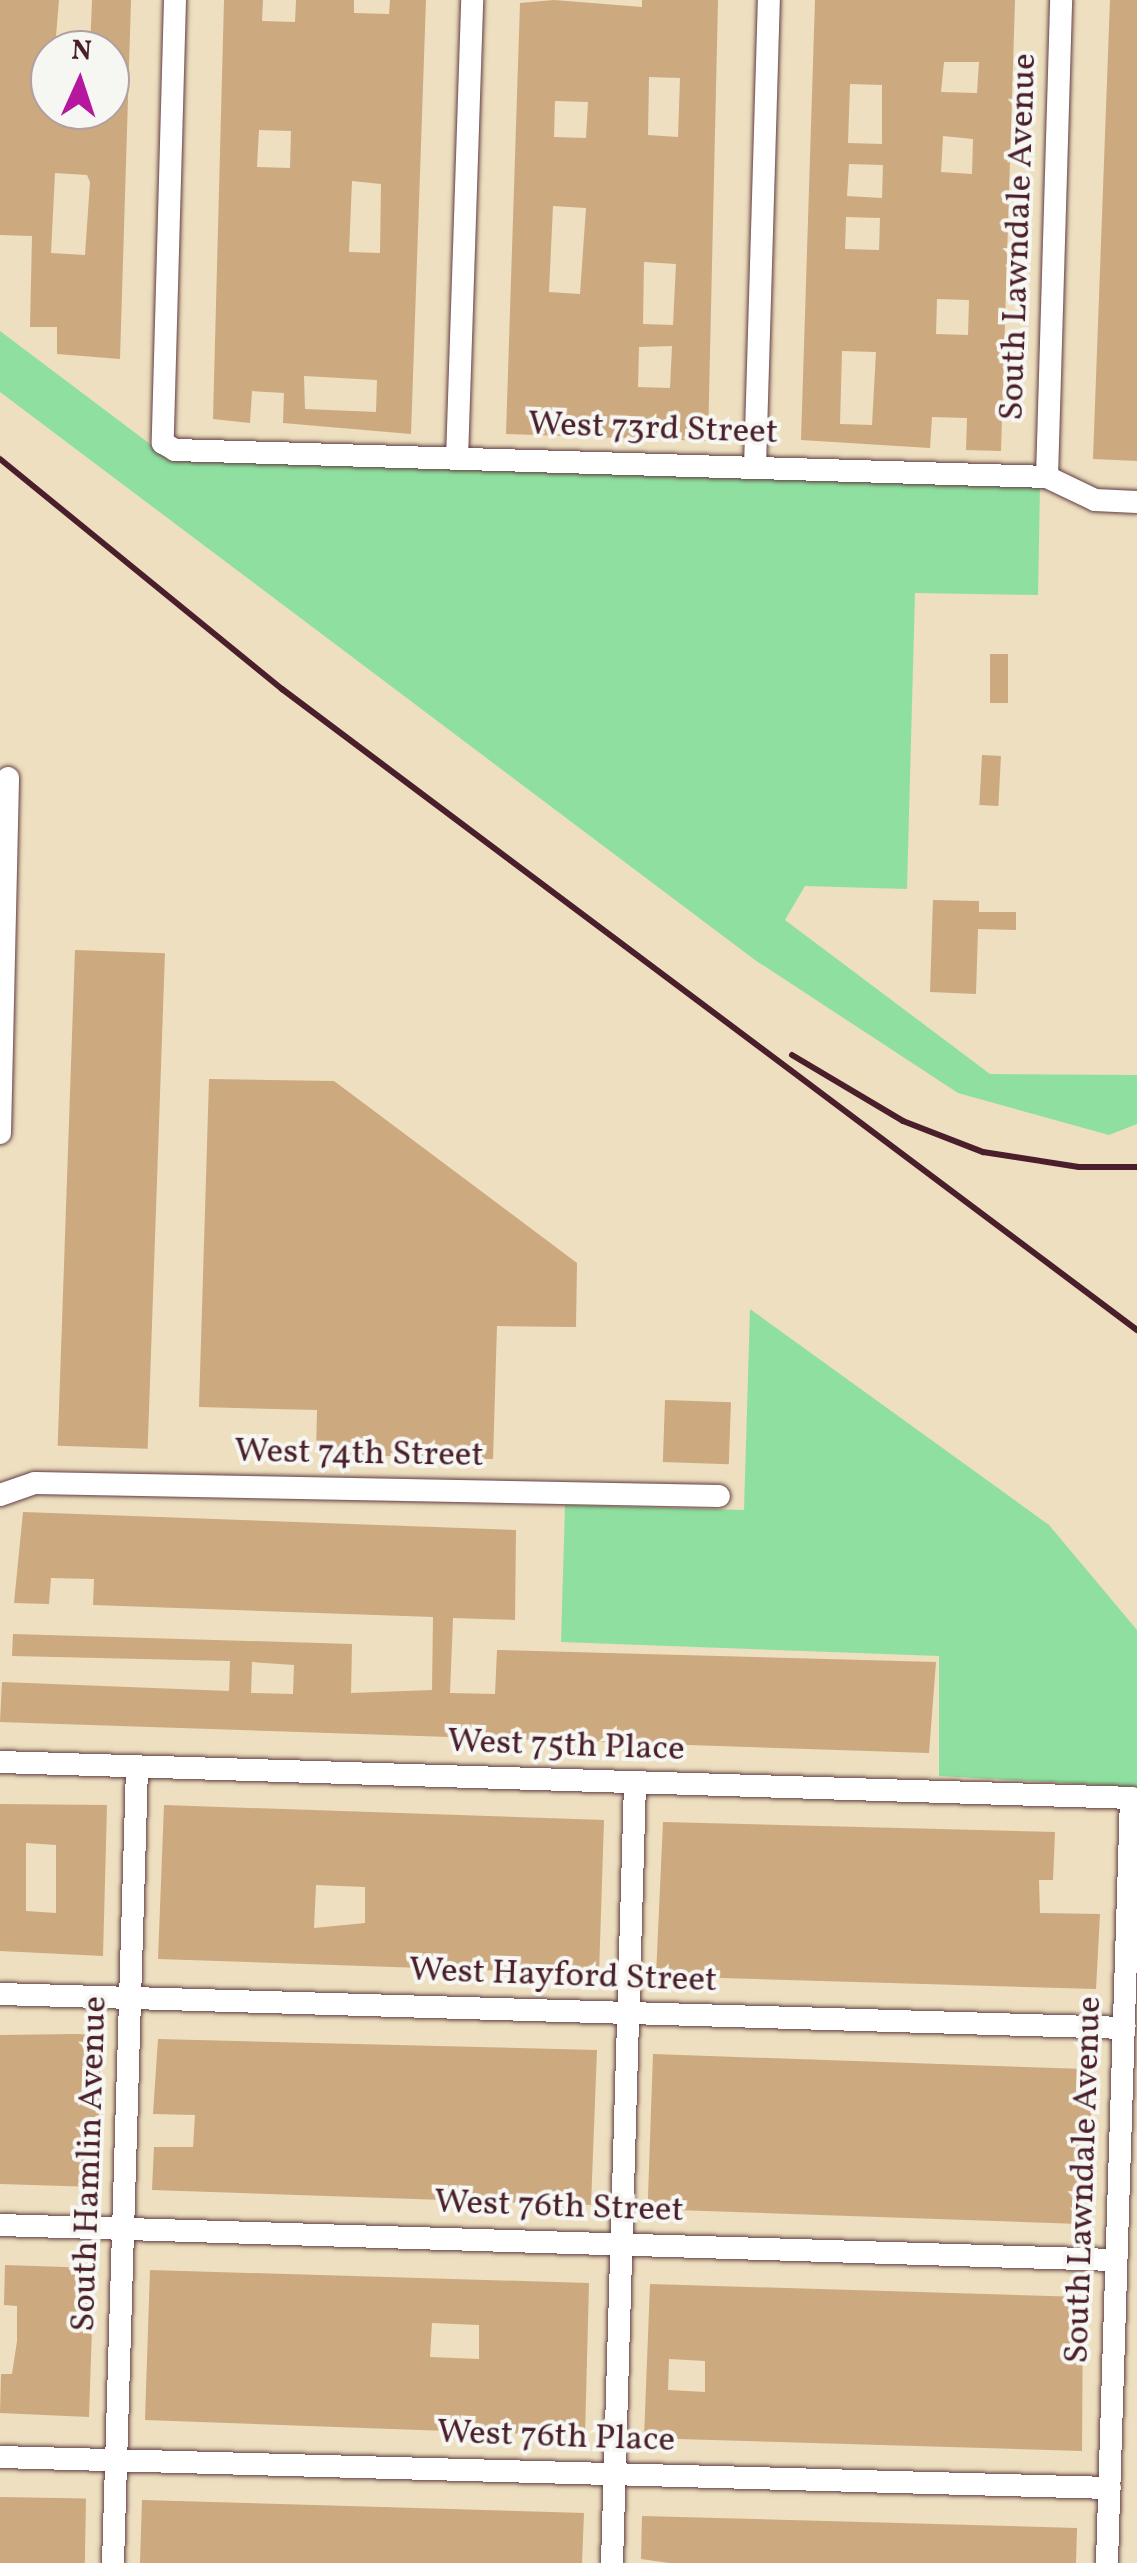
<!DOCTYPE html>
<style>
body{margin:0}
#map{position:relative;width:1137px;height:2563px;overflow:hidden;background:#eddfbf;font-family:Vollkorn,serif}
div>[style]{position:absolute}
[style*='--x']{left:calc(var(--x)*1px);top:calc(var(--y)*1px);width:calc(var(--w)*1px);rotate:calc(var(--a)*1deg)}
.green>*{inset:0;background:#8fe0a0}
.building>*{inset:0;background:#cda97f;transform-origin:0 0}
.roads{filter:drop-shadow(0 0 2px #623c41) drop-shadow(0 0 2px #623c41)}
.minor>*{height:22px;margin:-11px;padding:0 11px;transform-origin:11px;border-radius:11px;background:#fff}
.rail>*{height:6px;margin:-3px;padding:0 3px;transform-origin:3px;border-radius:3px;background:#4a1f2b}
span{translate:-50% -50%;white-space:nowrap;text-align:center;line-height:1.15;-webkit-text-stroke:8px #f6f6f2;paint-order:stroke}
.street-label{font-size:35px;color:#4a1f2b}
.north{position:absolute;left:30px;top:30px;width:100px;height:100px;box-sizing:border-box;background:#f6f6f2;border:2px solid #b1a0a2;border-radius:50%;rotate:3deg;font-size:28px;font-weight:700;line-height:40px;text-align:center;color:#4a1f2b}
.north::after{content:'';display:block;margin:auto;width:35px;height:45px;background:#b5179e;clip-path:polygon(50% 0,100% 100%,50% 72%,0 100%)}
</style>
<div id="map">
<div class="green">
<i style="clip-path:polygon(0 331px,150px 444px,176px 454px,1040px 485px,1038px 595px,915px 593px,907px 889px,805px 886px,785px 920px,990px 1074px,1137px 1075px,1137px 1124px,1109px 1135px,958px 1093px,755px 960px,0 392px)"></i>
<i style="clip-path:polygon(750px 1309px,1049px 1525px,1137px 1630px,1137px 1787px,939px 1776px,939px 1656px,561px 1642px,565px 1505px,744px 1510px)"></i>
</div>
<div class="building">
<i style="clip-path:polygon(evenodd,0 0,59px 0,50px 110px,110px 110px,110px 50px,90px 50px,92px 0,131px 0,120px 359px,57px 354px,57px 327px,30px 327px,32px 236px,0 235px,0 0,55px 173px,87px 175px,90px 182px,85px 255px,51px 253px,55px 173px)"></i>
<i style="clip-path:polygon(evenodd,224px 0,263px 0,262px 21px,295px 22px,296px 0,354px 0,354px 13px,389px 14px,390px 0,426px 0,411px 434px,283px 423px,284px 393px,252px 391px,250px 423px,213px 419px,224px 0,259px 130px,291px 131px,290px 168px,257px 167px,259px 130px,224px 0,352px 181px,381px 184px,380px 253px,349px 252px,352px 181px,224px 0,304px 376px,377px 380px,376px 412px,305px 409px,304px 376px)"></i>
<i style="clip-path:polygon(evenodd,554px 0,642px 7px,642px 0,718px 0,708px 441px,506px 434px,520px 3px,554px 0,649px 77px,680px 78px,678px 137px,648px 135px,649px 77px,554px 0,555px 101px,588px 102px,586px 138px,554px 137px,555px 101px,554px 0,553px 206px,586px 208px,580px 294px,549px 292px,553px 206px,554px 0,644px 262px,676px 264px,673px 325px,643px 324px,644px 262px,554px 0,672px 346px,670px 388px,638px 387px,639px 347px,672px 346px)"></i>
<i style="clip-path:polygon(evenodd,815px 0,1015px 0,1001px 451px,966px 450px,967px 418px,932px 417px,930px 448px,801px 440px,815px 0,944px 62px,979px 62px,977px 93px,941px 92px,944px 62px,815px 0,850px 84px,882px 85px,882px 144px,848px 143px,850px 84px,815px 0,943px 136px,973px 139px,972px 174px,941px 172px,943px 136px,815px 0,849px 164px,883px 165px,882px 198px,847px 196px,849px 164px,815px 0,846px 217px,880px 218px,879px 250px,845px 249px,846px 217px,815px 0,937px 299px,969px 300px,968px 335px,936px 334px,937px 299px,815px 0,842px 351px,876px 352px,872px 425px,840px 424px,842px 351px)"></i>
<i style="clip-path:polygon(1110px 0,1137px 0,1137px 461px,1093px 459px)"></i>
<i style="left:990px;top:654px;width:18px;height:49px"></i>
<i style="left:982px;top:755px;width:19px;height:50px;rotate:3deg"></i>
<i style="clip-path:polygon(933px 900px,979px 901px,979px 912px,1016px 912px,1016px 930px,978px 929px,976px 994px,930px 992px)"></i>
<i style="left:75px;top:950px;width:90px;height:496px;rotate:2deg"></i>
<i style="clip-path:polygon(209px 1079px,334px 1081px,577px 1263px,576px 1327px,497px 1326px,493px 1459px,316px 1454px,317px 1410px,199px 1407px)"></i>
<i style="left:665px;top:1400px;width:66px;height:62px;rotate:2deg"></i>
<i style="clip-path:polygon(evenodd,23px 1512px,516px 1530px,515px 1620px,453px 1618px,450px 1693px,495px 1694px,497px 1650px,936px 1662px,929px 1753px,0 1722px,2px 1682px,229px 1691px,230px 1661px,12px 1656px,13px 1634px,352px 1644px,351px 1693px,432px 1690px,433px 1617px,93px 1605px,94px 1579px,51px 1578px,49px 1604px,14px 1603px,23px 1512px,252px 1662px,294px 1665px,293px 1694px,251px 1693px,252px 1662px)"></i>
<i style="clip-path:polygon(evenodd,0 1804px,107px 1805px,103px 1956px,0 1951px,0 1804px,26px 1843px,56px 1845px,56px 1913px,26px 1911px,26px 1843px)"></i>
<i style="clip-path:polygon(evenodd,164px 1805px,604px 1820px,599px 1974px,158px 1959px,164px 1805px,316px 1885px,365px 1887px,365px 1923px,314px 1928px,316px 1885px)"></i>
<i style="clip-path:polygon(663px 1822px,1055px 1832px,1053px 1880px,1039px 1880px,1040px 1913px,1100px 1914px,1096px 1989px,656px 1976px)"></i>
<i style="clip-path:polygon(75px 2034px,101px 2035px,97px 2187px,0 2184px,0 2035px)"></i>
<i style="clip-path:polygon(158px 2039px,597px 2050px,591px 2205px,152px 2190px,154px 2147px,193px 2147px,195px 2115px,153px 2114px)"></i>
<i style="left:653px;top:2054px;width:440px;height:155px;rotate:2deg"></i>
<i style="clip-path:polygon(5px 2265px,94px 2268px,89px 2417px,0 2413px,1px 2374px,12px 2374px,17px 2341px,17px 2306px,4px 2305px)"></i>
<i style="clip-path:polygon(evenodd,150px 2270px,589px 2283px,585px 2436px,145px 2420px,150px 2270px,432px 2323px,479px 2325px,479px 2359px,430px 2357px,432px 2323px)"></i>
<i style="clip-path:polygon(evenodd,650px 2284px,1083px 2297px,1082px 2451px,644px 2438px,650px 2284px,669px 2359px,705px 2361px,705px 2392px,668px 2390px,669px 2359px)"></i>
<i style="left:0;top:2497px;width:86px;height:66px;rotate:1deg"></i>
<i style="clip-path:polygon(142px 2500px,584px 2513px,582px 2563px,140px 2563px)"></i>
<i style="clip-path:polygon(642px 2516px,1077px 2528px,1076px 2563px,669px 2563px,641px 2559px)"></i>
</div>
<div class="roads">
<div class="minor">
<i style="--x:175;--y:0;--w:443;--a:91.6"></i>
<i style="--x:163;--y:443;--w:14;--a:30"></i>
<i style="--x:175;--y:450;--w:872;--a:1.77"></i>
<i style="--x:1047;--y:477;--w:53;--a:25.6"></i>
<i style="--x:1095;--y:500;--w:42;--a:2.7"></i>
<i style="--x:457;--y:459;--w:459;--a:-88.1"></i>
<i style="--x:755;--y:467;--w:467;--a:-88.3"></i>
<i style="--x:1047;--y:477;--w:477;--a:-88.3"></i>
<i style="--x:0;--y:1133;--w:355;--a:-88.7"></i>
<i style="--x:0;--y:1495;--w:37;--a:-19"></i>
<i style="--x:35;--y:1483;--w:684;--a:1.09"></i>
<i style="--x:0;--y:1762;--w:1132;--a:1.82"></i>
<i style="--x:1131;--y:1798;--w:765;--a:91.8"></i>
<i style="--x:0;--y:1994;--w:1125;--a:1.73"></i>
<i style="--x:0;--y:2225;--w:1117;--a:1.8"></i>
<i style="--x:0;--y:2457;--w:1110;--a:1.6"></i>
<i style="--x:113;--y:2563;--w:796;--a:-88.27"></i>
<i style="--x:612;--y:2563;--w:780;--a:-88.31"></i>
</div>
</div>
<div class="rail">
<i style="--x:0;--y:459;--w:364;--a:39.2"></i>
<i style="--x:282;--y:689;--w:1069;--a:36.86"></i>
<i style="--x:792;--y:1055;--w:129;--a:30.7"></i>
<i style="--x:903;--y:1121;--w:86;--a:21.2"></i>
<i style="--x:983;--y:1152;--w:97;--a:8.9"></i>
<i style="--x:1079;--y:1167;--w:58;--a:0"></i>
</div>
<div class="street-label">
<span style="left:1019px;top:237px;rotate:-88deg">South Lawndale Avenue</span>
<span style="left:653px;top:429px;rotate:2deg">West 73rd Street</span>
<span style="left:359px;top:1454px;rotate:1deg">West 74th Street</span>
<span style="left:566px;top:1746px;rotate:2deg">West 75th Place</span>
<span style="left:563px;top:1976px;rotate:2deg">West Hayford Street</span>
<span style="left:90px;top:2164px;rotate:-88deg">South Hamlin Avenue</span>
<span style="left:1084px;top:2180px;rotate:-88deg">South Lawndale Avenue</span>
<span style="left:559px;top:2207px;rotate:2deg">West 76th Street</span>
<span style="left:556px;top:2437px;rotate:2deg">West 76th Place</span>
</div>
<div class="north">N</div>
</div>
